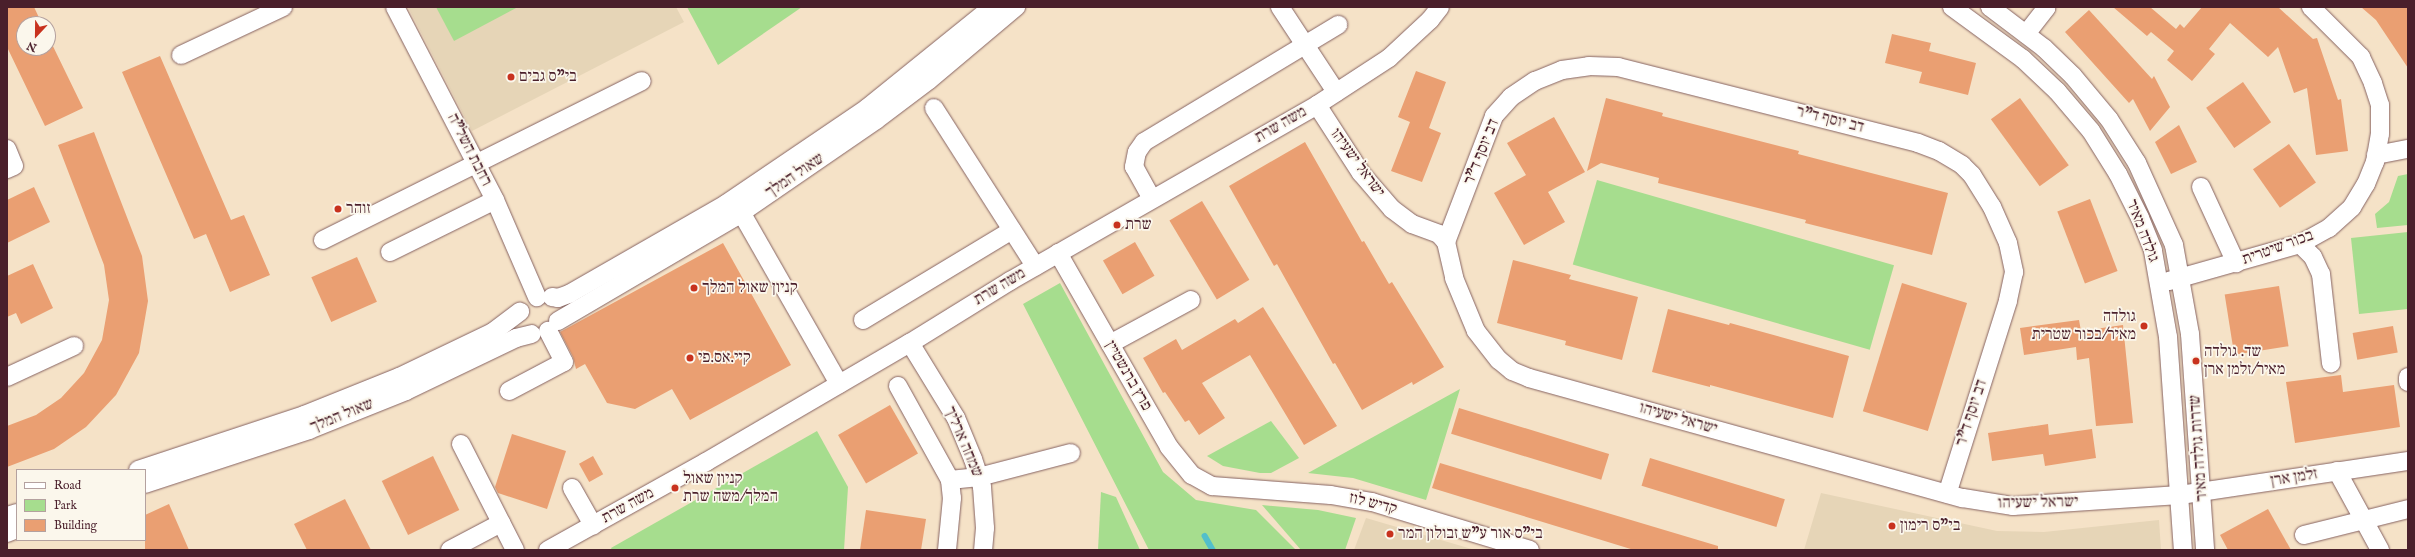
<!DOCTYPE html>
<meta charset="utf-8">
<style>
body{margin:0}
#map{position:relative;width:2415px;height:557px;overflow:hidden;background:#f5e2c7;font-family:"IM FELL English","Frank Ruhl Libre",serif}
div>[style]{position:absolute}
[style*='--x']{left:calc(var(--x)*1px);top:calc(var(--y)*1px);width:calc(var(--w)*1px);rotate:calc(var(--a)*1deg)}
.built>*{inset:0;background:#e6d5b7}
.green>*{inset:0;background:#a6dd8e;transform-origin:0 0}
.stream>*{height:5.5px;margin:-2.75px;padding:0 2.75px;transform-origin:2.75px;border-radius:2.75px;background:#52bfcb}
.building>*{inset:0;background:#ea9f72;transform-origin:0 0}
.roads{filter:drop-shadow(0 0 1px #866362) drop-shadow(0 0 1px #866362)}
.minor>*{height:18px;margin:-9px;padding:0 9px;transform-origin:9px;border-radius:9px;background:#fff}
.dots>*{width:11px;height:11px;translate:-50% -50%;box-sizing:border-box;border:2px solid #fbf7ec;border-radius:50%}
span{translate:-50% -50%;white-space:nowrap;text-align:center;line-height:1.15;-webkit-text-stroke:3.5px #fbf7ec;paint-order:stroke}
.poi-label{font-size:16px;color:#4a1f2b}
.left{translate:0 -50%;text-align:left}
.right{translate:-100% -50%;text-align:right}
.street-label{font-size:16px;color:#4a1f2b}
.frame{position:absolute;inset:0;border:8px solid #4a1f2b;pointer-events:none}
.legend{position:absolute;left:16px;top:469px;width:130px;height:72px;box-sizing:border-box;background:#fbf7ec;border:1px solid #b4a19f;margin:0;padding:5px 7px;list-style:none;font-size:12px;color:#4a1f2b}
.legend li{display:flex;align-items:center;gap:8px;height:20px}
.legend b{width:20px;border:1px solid #b4a19f}
.north{position:absolute;left:16px;top:16px;width:40px;height:40px;box-sizing:border-box;background:#fbf7ec;border:1px solid #b4a19f;border-radius:50%;rotate:202deg;font-size:11px;font-weight:700;line-height:16px;text-align:center;color:#4a1f2b}
.north::after{content:'';display:block;margin:auto;width:14px;height:18px;background:#c8321e;clip-path:polygon(50% 0,100% 100%,50% 72%,0 100%)}
</style>
<div id="map">
<div class="built">
<i style="clip-path:polygon(408px 7px,676px 7px,684px 22px,472px 131px)"></i>
<i style="clip-path:polygon(1821px 493px,1997px 531px,2044px 532px,2159px 520px,2161px 550px,1804px 550px)"></i>
<i style="clip-path:polygon(1366px 518px,1475px 550px,1354px 550px)"></i>
</div>
<div class="green">
<i style="clip-path:polygon(436px 7px,518px 7px,454px 41px)"></i>
<i style="clip-path:polygon(687px 7px,802px 7px,718px 65px)"></i>
<i style="clip-path:polygon(2408px 174px,2408px 225px,2377px 228px,2375px 214px,2389px 202px,2398px 176px)"></i>
<i style="left:1597px;top:180px;width:309px;height:88px;rotate:16deg"></i>
<i style="clip-path:polygon(2408px 232px,2408px 309px,2359px 314px,2351px 238px)"></i>
<i style="clip-path:polygon(1060px 283px,1163px 472px,1196px 500px,1256px 510px,1296px 550px,1149px 550px,1023px 304px)"></i>
<i style="clip-path:polygon(1460px 389px,1426px 500px,1353px 478px,1308px 473px)"></i>
<i style="clip-path:polygon(1271px 421px,1299px 458px,1271px 473px,1260px 473px,1223px 466px,1207px 456px)"></i>
<i style="clip-path:polygon(817px 431px,848px 487px,844px 550px,612px 550px,611px 548px)"></i>
<i style="clip-path:polygon(1101px 492px,1116px 497px,1140px 550px,1098px 550px)"></i>
<i style="clip-path:polygon(1262px 505px,1318px 510px,1356px 518px,1345px 550px,1301px 550px)"></i>
</div>
<div class="stream">
<i style="--x:1205;--y:536;--w:16;--a:60"></i>
</div>
<div class="building">
<i style="clip-path:polygon(7px 7px,34px 7px,42px 24px,24px 24px,24px 48px,48px 48px,48px 36px,83px 108px,45px 126px,7px 47px)"></i>
<i style="clip-path:polygon(2113px 7px,2150px 7px,2176px 29px,2180px 24px,2184px 28px,2202px 7px,2278px 7px,2313px 39px,2317px 38px,2338px 100px,2341px 99px,2348px 151px,2316px 155px,2307px 88px,2294px 93px,2278px 47px,2268px 57px,2230px 23px,2209px 49px,2215px 54px,2192px 81px,2167px 60px,2174px 51px,2151px 32px,2147px 36px)"></i>
<i style="clip-path:polygon(2361px 7px,2408px 7px,2408px 68px,2376px 20px)"></i>
<i style="clip-path:polygon(2089px 10px,2152px 79px,2154px 76px,2170px 107px,2150px 131px,2133px 99px,2129px 103px,2065px 32px)"></i>
<i style="clip-path:polygon(1892px 34px,1931px 43px,1929px 51px,1976px 63px,1968px 95px,1919px 83px,1922px 72px,1885px 63px)"></i>
<i style="clip-path:polygon(160px 56px,231px 220px,244px 215px,270px 275px,230px 292px,206px 234px,194px 239px,122px 72px)"></i>
<i style="clip-path:polygon(1416px 71px,1446px 82px,1429px 128px,1441px 133px,1422px 182px,1391px 171px,1410px 122px,1398px 117px)"></i>
<i style="left:2243px;top:82px;width:49px;height:45px;rotate:55deg"></i>
<i style="clip-path:polygon(1606px 98px,1663px 113px,1662px 116px,1799px 151px,1798px 154px,1948px 193px,1932px 255px,1805px 223px,1806px 220px,1658px 183px,1659px 178px,1601px 163px,1587px 171px)"></i>
<i style="left:2020px;top:98px;width:83px;height:36px;rotate:54deg"></i>
<i style="clip-path:polygon(1554px 117px,1585px 172px,1548px 192px,1565px 222px,1524px 245px,1494px 193px,1526px 175px,1507px 143px)"></i>
<i style="clip-path:polygon(2179px 125px,2197px 162px,2171px 174px,2155px 142px)"></i>
<i style="clip-path:polygon(94px 132px,142px 256px,148px 301px,139px 353px,116px 395px,86px 427px,54px 449px,7px 467px,7px 426px,36px 415px,61px 398px,84px 373px,102px 340px,109px 300px,104px 265px,58px 145px)"></i>
<i style="clip-path:polygon(1305px 142px,1362px 242px,1364px 241px,1389px 284px,1392px 282px,1444px 367px,1413px 385px,1412px 382px,1362px 410px,1335px 363px,1333px 364px,1277px 264px,1274px 266px,1229px 186px)"></i>
<i style="left:2289px;top:144px;width:47px;height:44px;rotate:55deg"></i>
<i style="clip-path:polygon(34px 187px,50px 222px,7px 243px,7px 200px)"></i>
<i style="left:2090px;top:199px;width:77px;height:35px;rotate:69deg"></i>
<i style="left:1202px;top:201px;width:92px;height:38px;rotate:59deg"></i>
<i style="left:1135px;top:242px;width:39px;height:37px;rotate:60deg"></i>
<i style="clip-path:polygon(723px 243px,791px 365px,690px 420px,672px 389px,635px 409px,607px 403px,585px 364px,576px 369px,573px 357px,560px 332px)"></i>
<i style="left:357px;top:257px;width:49px;height:50px;rotate:66deg"></i>
<i style="clip-path:polygon(1513px 260px,1571px 275px,1569px 279px,1638px 297px,1622px 360px,1565px 345px,1566px 341px,1497px 323px)"></i>
<i style="clip-path:polygon(33px 264px,53px 308px,21px 324px,16px 313px,7px 317px,7px 276px)"></i>
<i style="left:1902px;top:283px;width:68px;height:134px;rotate:17deg"></i>
<i style="left:2279px;top:286px;width:61px;height:55px;rotate:81deg"></i>
<i style="clip-path:polygon(1263px 307px,1337px 426px,1304px 445px,1250px 355px,1202px 383px,1225px 418px,1199px 435px,1189px 420px,1185px 422px,1165px 392px,1163px 393px,1143px 358px,1176px 339px,1182px 350px,1235px 319px,1238px 323px)"></i>
<i style="clip-path:polygon(1668px 309px,1729px 325px,1730px 323px,1849px 356px,1833px 418px,1710px 385px,1710px 387px,1652px 372px)"></i>
<i style="clip-path:polygon(2079px 320px,2081px 331px,2123px 325px,2133px 423px,2096px 426px,2089px 358px,2077px 360px,2076px 347px,2024px 355px,2020px 328px)"></i>
<i style="left:2393px;top:326px;width:27px;height:41px;rotate:80deg"></i>
<i style="clip-path:polygon(2341px 375px,2343px 392px,2394px 385px,2400px 427px,2295px 443px,2286px 382px)"></i>
<i style="left:890px;top:405px;width:56px;height:60px;rotate:60deg"></i>
<i style="left:1459px;top:408px;width:157px;height:27px;rotate:17deg"></i>
<i style="clip-path:polygon(2048px 424px,2049px 435px,2092px 429px,2096px 458px,2045px 466px,2043px 454px,1992px 461px,1988px 433px)"></i>
<i style="clip-path:polygon(512px 434px,566px 451px,547px 509px,498px 493px,495px 487px)"></i>
<i style="left:433px;top:456px;width:60px;height:57px;rotate:64deg"></i>
<i style="left:593px;top:456px;width:21px;height:16px;rotate:61deg"></i>
<i style="left:1650px;top:458px;width:141px;height:29px;rotate:17deg"></i>
<i style="clip-path:polygon(1440px 463px,1718px 546px,1718px 550px,1634px 550px,1432px 488px)"></i>
<i style="clip-path:polygon(345px 499px,371px 550px,307px 550px,294px 524px)"></i>
<i style="clip-path:polygon(169px 504px,189px 550px,145px 550px,145px 515px)"></i>
<i style="clip-path:polygon(2268px 509px,2291px 550px,2228px 550px,2220px 535px)"></i>
<i style="clip-path:polygon(866px 510px,926px 519px,921px 550px,860px 550px)"></i>
</div>
<div class="roads">
<div class="minor">
<i style="--x:395;--y:7;--w:217;--a:62.6"></i>
<i style="--x:495;--y:200;--w:106;--a:66.6"></i>
<i style="--x:1280;--y:7;--w:102;--a:56.6"></i>
<i style="--x:1952;--y:7;--w:88;--a:36.2"></i>
<i style="--x:2023;--y:59;--w:47;--a:43.3"></i>
<i style="--x:2057;--y:91;--w:52;--a:49.6"></i>
<i style="--x:2091;--y:131;--w:51;--a:57.9"></i>
<i style="--x:2118;--y:174;--w:49;--a:63.4"></i>
<i style="--x:2140;--y:218;--w:35;--a:68"></i>
<i style="--x:2153;--y:251;--w:87;--a:80.1"></i>
<i style="--x:2168;--y:337;--w:214;--a:86"></i>
<i style="--x:1990;--y:7;--w:68;--a:37.2"></i>
<i style="--x:2044;--y:48;--w:40;--a:44"></i>
<i style="--x:2073;--y:76;--w:56;--a:50.1"></i>
<i style="--x:2109;--y:119;--w:52;--a:57.5"></i>
<i style="--x:2137;--y:163;--w:90;--a:65.7"></i>
<i style="--x:2174;--y:245;--w:90;--a:79.8"></i>
<i style="--x:2190;--y:334;--w:217;--a:86"></i>
<i style="--x:2026;--y:34;--w:33;--a:-52"></i>
<i style="--x:2046;--y:8;--w:2;--a:-153"></i>
<i style="--x:181;--y:55;--w:113;--a:-25.2"></i>
<i style="--x:1317;--y:105;--w:81;--a:57.1"></i>
<i style="--x:1361;--y:173;--w:48;--a:49.3"></i>
<i style="--x:1392;--y:209;--w:25;--a:37"></i>
<i style="--x:1412;--y:224;--w:29;--a:20"></i>
<i style="--x:1439;--y:234;--w:11;--a:49"></i>
<i style="--x:1446;--y:242;--w:37;--a:77"></i>
<i style="--x:1454;--y:278;--w:57;--a:67.5"></i>
<i style="--x:1476;--y:331;--w:37;--a:52"></i>
<i style="--x:1499;--y:360;--w:17;--a:40"></i>
<i style="--x:1512;--y:371;--w:18;--a:22"></i>
<i style="--x:1529;--y:378;--w:450;--a:15.5"></i>
<i style="--x:1963;--y:498;--w:51;--a:9.1"></i>
<i style="--x:2013;--y:506;--w:167;--a:-3.8"></i>
<i style="--x:2180;--y:495;--w:231;--a:-8.5"></i>
<i style="--x:934;--y:108;--w:188;--a:57.4"></i>
<i style="--x:7;--y:149;--w:18;--a:68"></i>
<i style="--x:14;--y:166;--w:8;--a:157"></i>
<i style="--x:2376;--y:155;--w:33;--a:-11"></i>
<i style="--x:2201;--y:187;--w:84;--a:65.3"></i>
<i style="--x:1152;--y:199;--w:37;--a:-119"></i>
<i style="--x:1134;--y:167;--w:15;--a:-79"></i>
<i style="--x:1137;--y:152;--w:12;--a:-55"></i>
<i style="--x:1144;--y:142;--w:227;--a:-31.1"></i>
<i style="--x:741;--y:212;--w:198;--a:60.3"></i>
<i style="--x:323;--y:240;--w:356;--a:-26.5"></i>
<i style="--x:1446;--y:242;--w:135;--a:-69.1"></i>
<i style="--x:1494;--y:116;--w:25;--a:-48"></i>
<i style="--x:1511;--y:97;--w:29;--a:-34"></i>
<i style="--x:1535;--y:81;--w:29;--a:-22"></i>
<i style="--x:1562;--y:70;--w:27;--a:-8"></i>
<i style="--x:1589;--y:66;--w:29;--a:2"></i>
<i style="--x:1618;--y:67;--w:309;--a:14.2"></i>
<i style="--x:1918;--y:143;--w:22;--a:21"></i>
<i style="--x:1939;--y:151;--w:27;--a:31"></i>
<i style="--x:1962;--y:165;--w:14;--a:45"></i>
<i style="--x:1972;--y:175;--w:38;--a:58"></i>
<i style="--x:1992;--y:207;--w:39;--a:66"></i>
<i style="--x:2008;--y:243;--w:30;--a:78"></i>
<i style="--x:2014;--y:272;--w:30;--a:102"></i>
<i style="--x:2008;--y:301;--w:202;--a:107.5"></i>
<i style="--x:2300;--y:244;--w:18;--a:45"></i>
<i style="--x:2313;--y:257;--w:19;--a:65"></i>
<i style="--x:2321;--y:274;--w:90;--a:83.6"></i>
<i style="--x:390;--y:252;--w:117;--a:-26.3"></i>
<i style="--x:1058;--y:253;--w:224;--a:60.2"></i>
<i style="--x:1169;--y:447;--w:36;--a:51"></i>
<i style="--x:1192;--y:475;--w:23;--a:29"></i>
<i style="--x:1212;--y:486;--w:119;--a:4.3"></i>
<i style="--x:1331;--y:495;--w:42;--a:9.7"></i>
<i style="--x:1372;--y:502;--w:165;--a:16.9"></i>
<i style="--x:2169;--y:281;--w:136;--a:-15.8"></i>
<i style="--x:2300;--y:244;--w:33;--a:-29"></i>
<i style="--x:2329;--y:228;--w:31;--a:-42"></i>
<i style="--x:2352;--y:207;--w:27;--a:-59"></i>
<i style="--x:2366;--y:184;--w:24;--a:-68"></i>
<i style="--x:2375;--y:162;--w:28;--a:-80"></i>
<i style="--x:2380;--y:134;--w:29;--a:-90"></i>
<i style="--x:2380;--y:105;--w:23;--a:-108"></i>
<i style="--x:2373;--y:83;--w:29;--a:-115"></i>
<i style="--x:2361;--y:57;--w:71;--a:-135"></i>
<i style="--x:552;--y:297;--w:6;--a:9"></i>
<i style="--x:558;--y:298;--w:12;--a:-20"></i>
<i style="--x:569;--y:294;--w:181;--a:-29.8"></i>
<i style="--x:726;--y:204;--w:171;--a:-34.2"></i>
<i style="--x:867;--y:108;--w:161;--a:-38.9"></i>
<i style="--x:863;--y:320;--w:174;--a:-31.1"></i>
<i style="--x:558;--y:321;--w:205;--a:-30.4"></i>
<i style="--x:735;--y:217;--w:171;--a:-34.5"></i>
<i style="--x:876;--y:120;--w:66;--a:-37"></i>
<i style="--x:929;--y:80;--w:114;--a:-40"></i>
<i style="--x:910;--y:343;--w:88;--a:58.5"></i>
<i style="--x:956;--y:418;--w:44;--a:67.5"></i>
<i style="--x:973;--y:459;--w:29;--a:72"></i>
<i style="--x:982;--y:487;--w:41;--a:85.8"></i>
<i style="--x:985;--y:528;--w:22;--a:95"></i>
<i style="--x:1110;--y:344;--w:92;--a:-28.5"></i>
<i style="--x:7;--y:377;--w:74;--a:-24.8"></i>
<i style="--x:2408;--y:377;--w:5;--a:90"></i>
<i style="--x:898;--y:386;--w:107;--a:61"></i>
<i style="--x:950;--y:480;--w:18;--a:84"></i>
<i style="--x:952;--y:498;--w:52;--a:95.5"></i>
<i style="--x:509;--y:391;--w:62;--a:-27.8"></i>
<i style="--x:564;--y:362;--w:35;--a:-117"></i>
<i style="--x:461;--y:444;--w:119;--a:63"></i>
<i style="--x:138;--y:470;--w:175;--a:-18.3"></i>
<i style="--x:304;--y:415;--w:102;--a:-21.8"></i>
<i style="--x:399;--y:377;--w:104;--a:-25.6"></i>
<i style="--x:493;--y:332;--w:34;--a:-37"></i>
<i style="--x:2337;--y:471;--w:90;--a:61.4"></i>
<i style="--x:950;--y:480;--w:29;--a:-6"></i>
<i style="--x:979;--y:477;--w:95;--a:-14.6"></i>
<i style="--x:145;--y:484;--w:173;--a:-18.2"></i>
<i style="--x:309;--y:430;--w:105;--a:-21.9"></i>
<i style="--x:406;--y:391;--w:122;--a:-25.7"></i>
<i style="--x:516;--y:338;--w:16;--a:-14"></i>
<i style="--x:572;--y:488;--w:43;--a:60.4"></i>
<i style="--x:7;--y:516;--w:10;--a:-17"></i>
<i style="--x:7;--y:533;--w:11;--a:-22"></i>
<i style="--x:2304;--y:535;--w:107;--a:-14"></i>
<i style="--x:450;--y:550;--w:58;--a:-27.9"></i>
<i style="--x:548;--y:550;--w:181;--a:-29.1"></i>
<i style="--x:706;--y:462;--w:236;--a:-30.3"></i>
<i style="--x:910;--y:343;--w:118;--a:-31.8"></i>
<i style="--x:1010;--y:281;--w:354;--a:-29.8"></i>
<i style="--x:1317;--y:105;--w:86;--a:-33.1"></i>
<i style="--x:1389;--y:58;--w:56;--a:-42.8"></i>
<i style="--x:1430;--y:20;--w:16;--a:-52"></i>
</div>
</div>
<div class="dots">
<i style="left:511px;top:77px;background:#c8321e"></i>
<i style="left:338px;top:209px;background:#c8321e"></i>
<i style="left:1117px;top:225px;background:#c8321e"></i>
<i style="left:694px;top:288px;background:#c8321e"></i>
<i style="left:2144px;top:326px;background:#c8321e"></i>
<i style="left:690px;top:358px;background:#c8321e"></i>
<i style="left:2196px;top:361px;background:#c8321e"></i>
<i style="left:675px;top:488px;background:#c8321e"></i>
<i style="left:1892px;top:526px;background:#c8321e"></i>
<i style="left:1390px;top:534px;background:#c8321e"></i>
</div>
<div class="poi-label">
<span class="left" style="left:519px;top:77px">בי"ס גבים</span>
<span class="left" style="left:346px;top:209px">זוהר</span>
<span class="left" style="left:1125px;top:225px">שרת</span>
<span class="left" style="left:702px;top:288px">קניון שאול המלך</span>
<span class="right" style="left:2136px;top:326px">גולדה<br>מאיר/בכור שטרית</span>
<span class="left" style="left:2204px;top:361px">שד. גולדה<br>מאיר/זלמן ארן</span>
<span class="left" style="left:698px;top:358px">קיי.אס.פי</span>
<span class="left" style="left:683px;top:488px">קניון שאול<br>המלך/משה שרת</span>
<span class="left" style="left:1900px;top:526px">בי"ס רימון</span>
<span class="left" style="left:1398px;top:534px">בי"ס אור ע"ש זבולון המר</span>
</div>
<div class="street-label">
<span style="left:1830px;top:120px;rotate:14deg">דב יוסף ד"ר</span>
<span style="left:1281px;top:125px;rotate:-30deg">משה שרת</span>
<span style="left:469px;top:150px;rotate:63deg">רחבת השל"ה</span>
<span style="left:1482px;top:152px;rotate:-68deg">דב יוסף ד"ר</span>
<span style="left:1357px;top:163px;rotate:54deg">ישראל ישעיהו</span>
<span style="left:795px;top:176px;rotate:-34deg">שאול המלך</span>
<span style="left:2142px;top:231px;rotate:69deg">גולדה מאיר</span>
<span style="left:2278px;top:248px;rotate:-20deg">בכור שיטרית</span>
<span style="left:1000px;top:287px;rotate:-31deg">משה שרת</span>
<span style="left:1128px;top:376px;rotate:60deg">פרץ ברנשטיין</span>
<span style="left:1972px;top:413px;rotate:-72deg">דב יוסף ד"ר</span>
<span style="left:342px;top:416px;rotate:-22deg">שאול המלך</span>
<span style="left:1678px;top:419px;rotate:16deg">ישראל ישעיהו</span>
<span style="left:963px;top:442px;rotate:67deg">שמחה ארליך</span>
<span style="left:2199px;top:448px;rotate:-94deg">שדרות גולדה מאיר</span>
<span style="left:2294px;top:478px;rotate:-9deg">זלמן ארן</span>
<span style="left:2038px;top:503px;rotate:-1deg">ישראל ישעיהו</span>
<span style="left:1373px;top:504px;rotate:14deg">קדיש לוז</span>
<span style="left:628px;top:506px;rotate:-29deg">משה שרת</span>
</div>
<div class="frame"></div>
<ul class="legend">
<li><b style="height:5px;background:#fff"></b>Road</li>
<li><b style="height:11px;background:#a6dd8e"></b>Park</li>
<li><b style="height:11px;background:#ea9f72"></b>Building</li>
</ul>
<div class="north">N</div>
</div>
